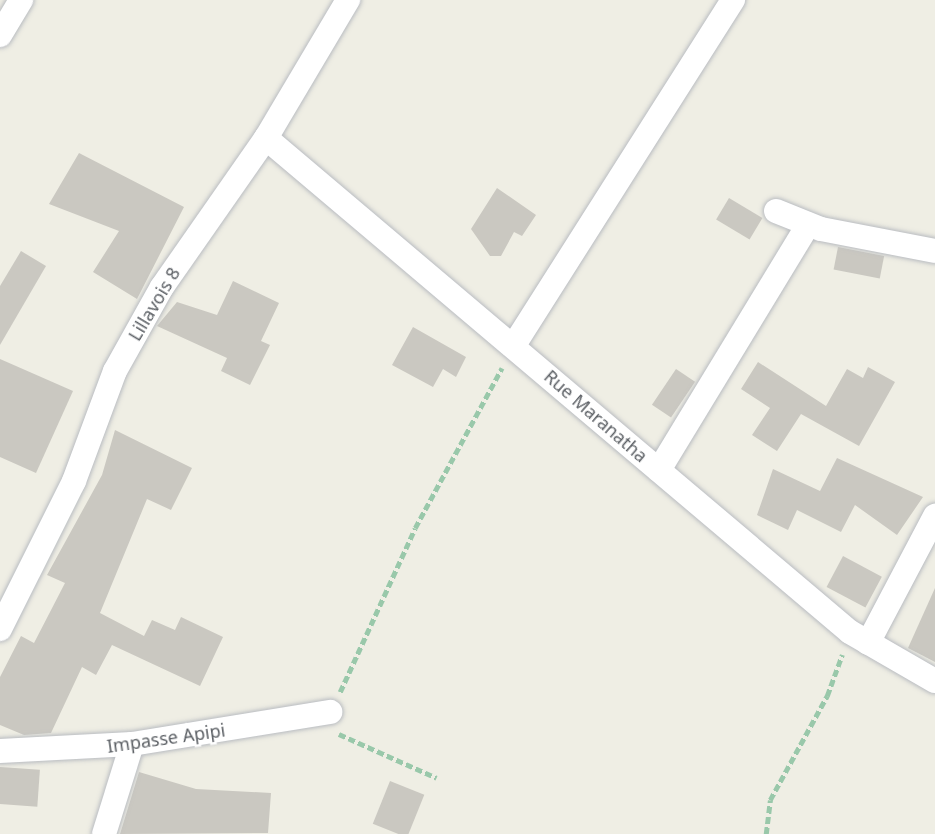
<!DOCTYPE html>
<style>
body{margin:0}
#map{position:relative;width:935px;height:834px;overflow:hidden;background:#efeee4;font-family:"Noto Sans",sans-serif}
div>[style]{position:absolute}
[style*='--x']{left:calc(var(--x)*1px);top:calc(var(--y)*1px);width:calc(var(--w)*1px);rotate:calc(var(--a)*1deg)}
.building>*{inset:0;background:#cac8c1;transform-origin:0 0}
.path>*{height:4.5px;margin-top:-2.25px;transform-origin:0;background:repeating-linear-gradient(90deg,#99c8aa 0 7px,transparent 0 10.5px)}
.roads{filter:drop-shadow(0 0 2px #b9bcc1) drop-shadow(0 0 2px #b9bcc1)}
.minor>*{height:24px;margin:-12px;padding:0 12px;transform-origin:12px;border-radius:12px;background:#fff}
span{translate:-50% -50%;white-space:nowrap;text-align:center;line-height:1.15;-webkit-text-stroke:5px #fff;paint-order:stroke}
.street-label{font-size:18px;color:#5c6065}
</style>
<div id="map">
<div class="building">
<i style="clip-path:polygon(79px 153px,184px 207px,137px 299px,93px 272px,119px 231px,49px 204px)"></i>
<i style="clip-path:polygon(497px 188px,536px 215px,522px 236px,514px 232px,501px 256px,490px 256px,471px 229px)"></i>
<i style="left:729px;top:198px;width:39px;height:25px;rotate:31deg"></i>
<i style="left:838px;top:247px;width:47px;height:23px;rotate:11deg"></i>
<i style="clip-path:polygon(21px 251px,46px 266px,0 345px,0 286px)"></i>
<i style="clip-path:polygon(233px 281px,279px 303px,261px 341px,270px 345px,250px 385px,221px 371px,227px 358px,157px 326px,177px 302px,217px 315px)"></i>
<i style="clip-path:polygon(413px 327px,466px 357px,456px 377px,443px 369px,433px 387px,392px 365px)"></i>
<i style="clip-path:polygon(0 359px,73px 391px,36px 473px,0 457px)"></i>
<i style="clip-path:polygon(758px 362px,826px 406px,847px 369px,863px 378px,868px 367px,895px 382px,859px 446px,801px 414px,777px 451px,752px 435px,770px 408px,741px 389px)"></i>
<i style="left:676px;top:369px;width:23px;height:43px;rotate:34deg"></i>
<i style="clip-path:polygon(115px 430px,192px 468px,171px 510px,147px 499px,100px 613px,144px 636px,152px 620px,175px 630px,181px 617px,223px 637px,200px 686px,112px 645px,96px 675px,82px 667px,51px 733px,24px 735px,0 725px,0 677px,21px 636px,34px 643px,65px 583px,47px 575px,102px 475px)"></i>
<i style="clip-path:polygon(837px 458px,923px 497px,897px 535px,855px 505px,841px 532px,797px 510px,788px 530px,757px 515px,773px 469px,820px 491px)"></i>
<i style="left:843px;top:556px;width:44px;height:35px;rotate:28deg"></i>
<i style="clip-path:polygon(935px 588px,935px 662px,908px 648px)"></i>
<i style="left:0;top:767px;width:40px;height:37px;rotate:4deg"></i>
<i style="clip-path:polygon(139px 772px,196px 789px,271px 793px,268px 833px,120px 834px)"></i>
<i style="left:390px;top:781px;width:37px;height:46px;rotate:22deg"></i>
</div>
<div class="path">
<i style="--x:340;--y:692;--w:180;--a:-65.4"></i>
<i style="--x:415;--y:528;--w:182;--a:-61.5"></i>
<i style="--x:339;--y:734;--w:107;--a:24.2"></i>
<i style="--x:766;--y:834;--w:34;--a:-83"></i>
<i style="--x:770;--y:800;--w:119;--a:-61.3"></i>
<i style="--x:827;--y:696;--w:44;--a:-69.9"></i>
</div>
<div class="roads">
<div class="minor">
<i style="--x:0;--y:35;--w:41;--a:-59"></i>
<i style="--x:266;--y:138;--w:765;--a:40.23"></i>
<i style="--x:850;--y:632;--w:98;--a:30"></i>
<i style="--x:776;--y:211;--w:48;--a:21.8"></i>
<i style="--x:821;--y:229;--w:116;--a:10.9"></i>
<i style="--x:514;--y:345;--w:409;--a:-57.6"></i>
<i style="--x:659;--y:470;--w:287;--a:-58.7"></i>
<i style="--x:0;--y:629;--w:165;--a:-63.4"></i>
<i style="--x:74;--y:481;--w:117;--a:-69.6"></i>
<i style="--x:115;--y:371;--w:96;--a:-60.8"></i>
<i style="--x:162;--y:287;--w:182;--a:-55.1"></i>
<i style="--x:266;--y:138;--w:161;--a:-59.3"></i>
<i style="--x:868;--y:643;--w:144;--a:-62.2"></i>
<i style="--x:0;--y:751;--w:132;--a:-3"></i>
<i style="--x:132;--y:744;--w:201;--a:-9.2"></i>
<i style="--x:104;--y:834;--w:94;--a:-72.7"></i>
</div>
</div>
<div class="street-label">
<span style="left:154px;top:304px;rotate:-59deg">Lillavois 8</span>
<span style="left:596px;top:416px;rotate:41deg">Rue Maranatha</span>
<span style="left:166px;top:738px;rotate:-8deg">Impasse Apipi</span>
</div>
</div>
